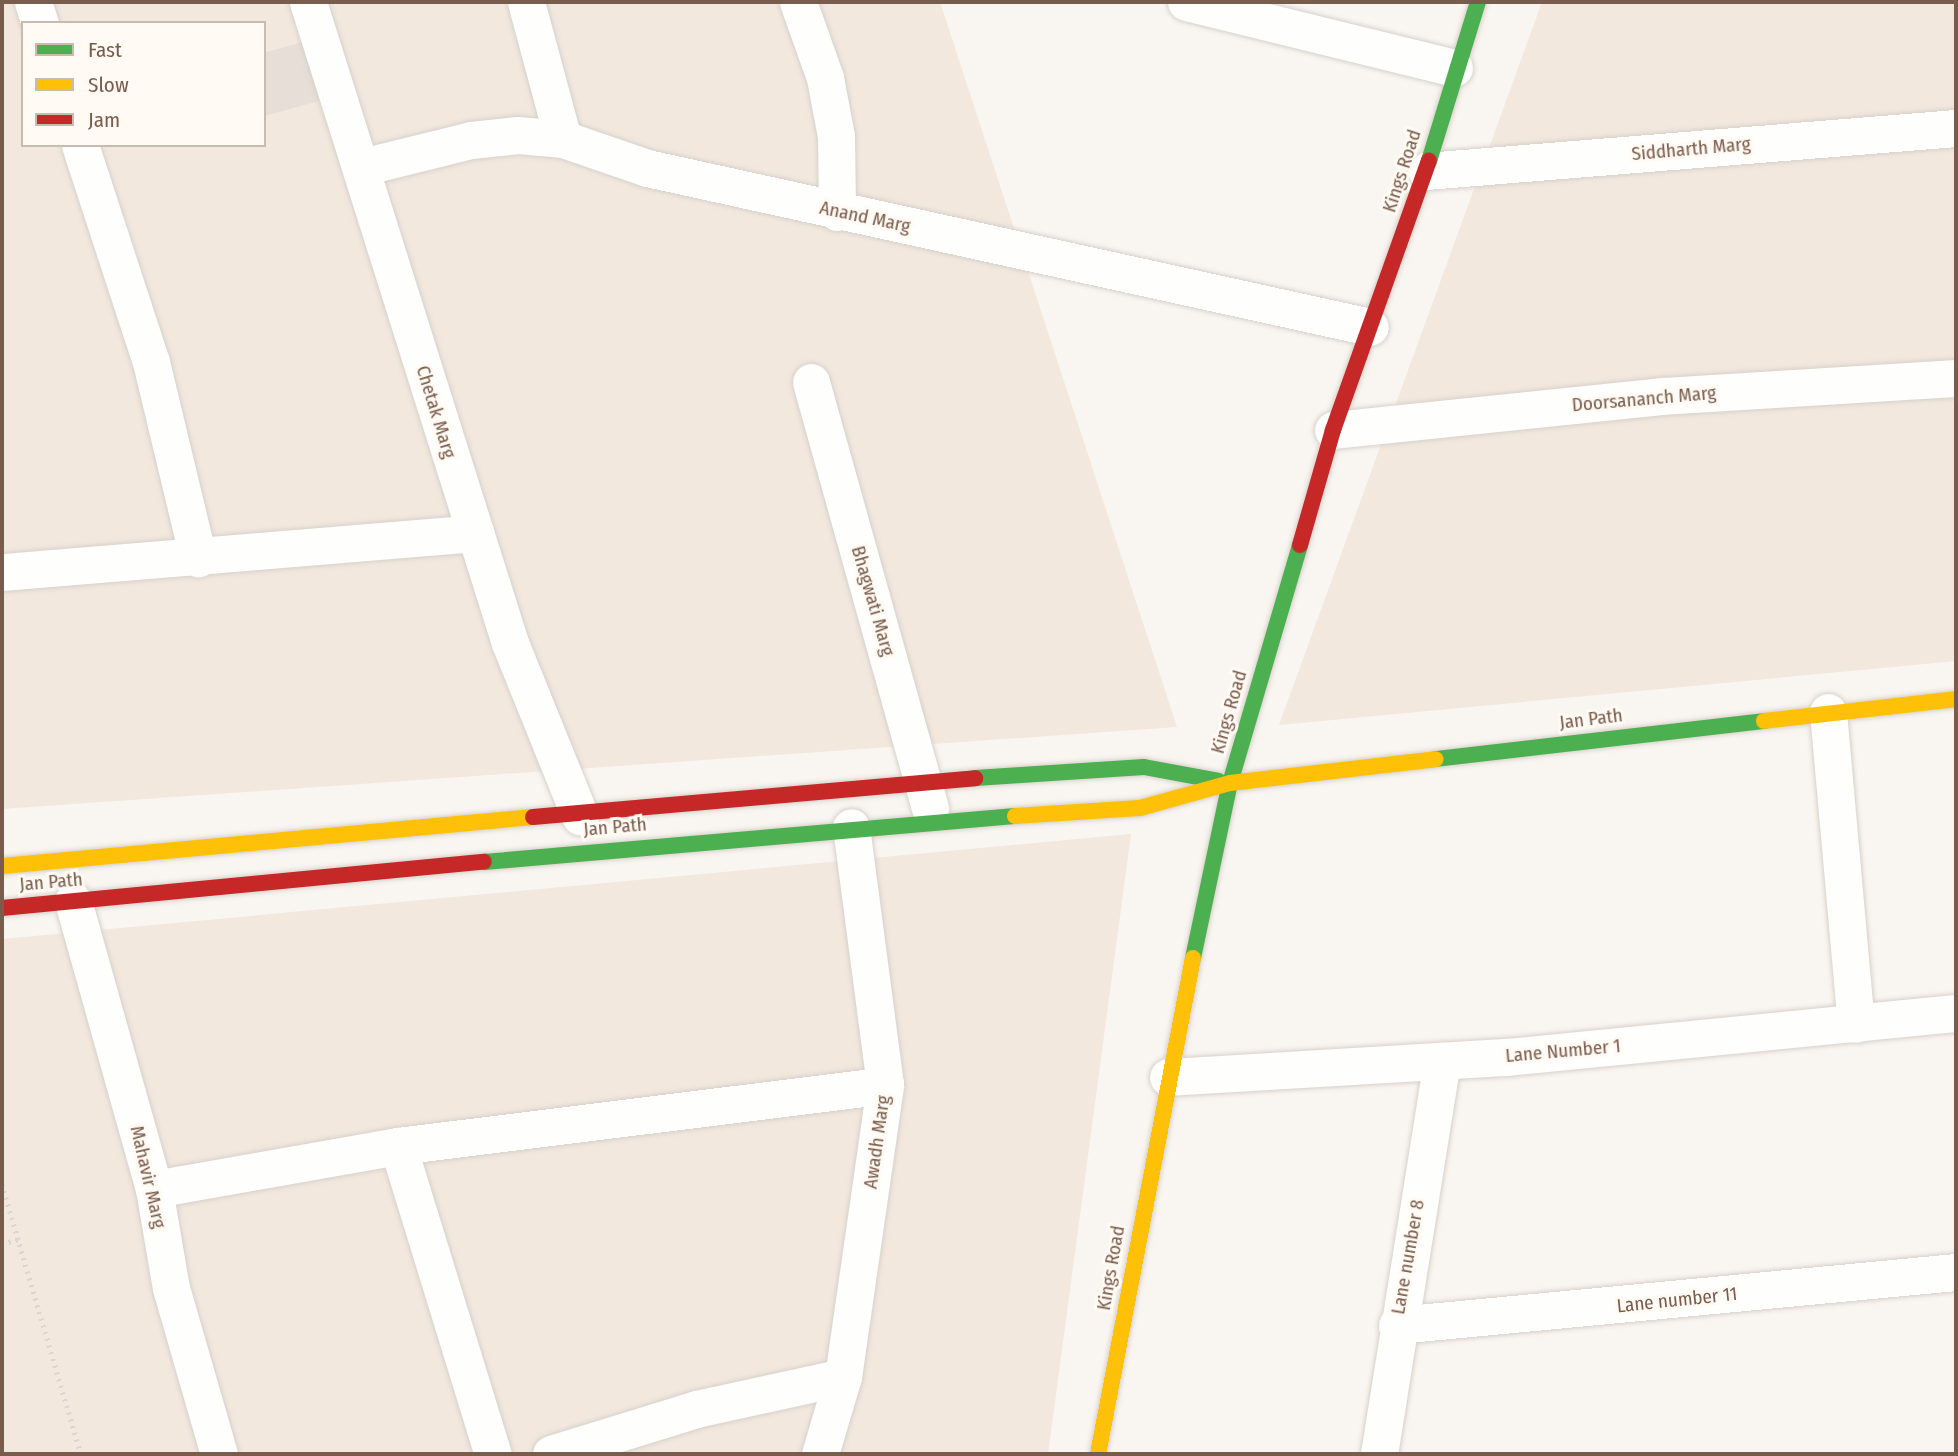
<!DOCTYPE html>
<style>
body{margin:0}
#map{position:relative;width:1958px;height:1456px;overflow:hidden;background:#f9f5f0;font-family:"Fira Sans Condensed",sans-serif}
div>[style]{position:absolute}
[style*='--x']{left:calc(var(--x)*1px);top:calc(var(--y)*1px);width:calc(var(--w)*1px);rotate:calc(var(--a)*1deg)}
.residential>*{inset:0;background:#f2e8de}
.building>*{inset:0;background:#e6ded7}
.path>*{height:4.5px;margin-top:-2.25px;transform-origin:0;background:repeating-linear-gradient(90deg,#dcd5d0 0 2px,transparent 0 7px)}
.roads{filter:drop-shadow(0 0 2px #d7d1cb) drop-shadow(0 0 2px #d7d1cb)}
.street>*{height:37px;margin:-18.5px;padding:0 18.5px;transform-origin:18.5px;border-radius:18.5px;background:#fefefd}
.fast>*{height:16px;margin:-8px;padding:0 8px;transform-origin:8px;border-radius:8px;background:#4caf50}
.slow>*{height:16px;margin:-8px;padding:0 8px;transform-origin:8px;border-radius:8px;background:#ffc107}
.jam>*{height:16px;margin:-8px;padding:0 8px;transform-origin:8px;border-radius:8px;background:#c62828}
span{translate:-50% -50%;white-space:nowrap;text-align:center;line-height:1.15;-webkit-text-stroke:6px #fffaf3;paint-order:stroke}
.street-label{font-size:19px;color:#7a5c4d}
.frame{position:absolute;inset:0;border:4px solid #7a5c4d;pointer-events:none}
.legend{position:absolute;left:21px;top:21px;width:245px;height:126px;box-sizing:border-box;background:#fffaf3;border:2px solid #cabbb1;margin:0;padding:9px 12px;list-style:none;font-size:21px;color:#7a5c4d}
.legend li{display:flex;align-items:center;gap:14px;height:35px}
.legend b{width:35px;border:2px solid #cabbb1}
</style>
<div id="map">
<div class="residential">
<i style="clip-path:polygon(evenodd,2px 2px,940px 2px,1177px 727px,2px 809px,2px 2px,23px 23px,264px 23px,264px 145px,23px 145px,23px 23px)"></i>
<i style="clip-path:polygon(1542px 2px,1956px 2px,1956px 661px,1279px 725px)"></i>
<i style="clip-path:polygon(1131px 834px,1048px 1454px,2px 1454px,2px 939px)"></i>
</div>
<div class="building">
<i style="clip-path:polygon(313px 39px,330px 98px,264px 116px,264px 53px)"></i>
</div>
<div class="path">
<i style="--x:2;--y:1184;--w:281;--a:73.7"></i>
<i style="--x:2;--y:1244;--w:17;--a:-17"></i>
</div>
<div class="roads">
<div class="street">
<i style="--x:33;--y:2;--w:22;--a:72"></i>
<i style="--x:308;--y:2;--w:672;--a:72.51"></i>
<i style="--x:510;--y:643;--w:187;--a:68"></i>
<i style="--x:526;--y:2;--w:142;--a:74.9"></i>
<i style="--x:798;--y:2;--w:81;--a:70.4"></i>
<i style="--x:825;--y:78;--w:59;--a:79.3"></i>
<i style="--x:836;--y:136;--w:76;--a:89.2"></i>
<i style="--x:1186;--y:2;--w:276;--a:13.8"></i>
<i style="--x:80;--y:145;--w:228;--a:71.9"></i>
<i style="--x:151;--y:362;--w:202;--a:76.5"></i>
<i style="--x:362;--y:167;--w:112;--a:-13.9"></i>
<i style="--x:471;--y:140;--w:47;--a:-6.1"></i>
<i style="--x:518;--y:135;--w:45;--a:5.1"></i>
<i style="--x:563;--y:139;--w:89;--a:19"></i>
<i style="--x:647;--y:168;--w:740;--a:12.4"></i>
<i style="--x:1426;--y:171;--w:532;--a:-4.64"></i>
<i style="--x:811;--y:382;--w:443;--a:74.4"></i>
<i style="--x:1333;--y:430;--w:331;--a:-5.9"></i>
<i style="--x:1662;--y:396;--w:295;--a:-3.5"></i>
<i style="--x:2;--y:572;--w:475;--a:-4.7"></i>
<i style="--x:1828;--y:712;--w:313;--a:84.9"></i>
<i style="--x:73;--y:901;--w:299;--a:74.3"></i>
<i style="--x:154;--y:1189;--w:100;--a:80.3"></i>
<i style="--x:171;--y:1288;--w:173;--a:73.9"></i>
<i style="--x:1168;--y:1077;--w:339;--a:-3.4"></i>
<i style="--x:1506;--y:1057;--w:452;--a:-5.6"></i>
<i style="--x:398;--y:1146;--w:322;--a:72.9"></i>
<i style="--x:154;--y:1189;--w:248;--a:-10"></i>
<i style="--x:398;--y:1146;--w:491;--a:-7.1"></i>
<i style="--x:1397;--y:1325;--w:562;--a:-5.42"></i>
<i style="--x:551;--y:1454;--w:152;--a:-17.2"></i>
<i style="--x:696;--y:1409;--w:150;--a:-12.3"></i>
<i style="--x:820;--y:1454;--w:80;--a:-73.4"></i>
<i style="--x:843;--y:1377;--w:295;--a:-81.8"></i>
<i style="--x:885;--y:1085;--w:260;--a:-97.5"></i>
<i style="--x:1379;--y:1454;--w:398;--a:-80.9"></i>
</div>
<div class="fast">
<i style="--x:1429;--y:161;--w:166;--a:-72.9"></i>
<i style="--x:1436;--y:759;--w:330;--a:-6.6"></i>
<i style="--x:975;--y:778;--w:169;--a:-3.7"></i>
<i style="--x:1144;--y:767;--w:76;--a:10.6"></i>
<i style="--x:484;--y:862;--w:533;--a:-4.95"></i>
<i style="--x:1193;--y:958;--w:179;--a:-78.1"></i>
<i style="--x:1230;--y:783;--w:248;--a:-73.6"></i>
</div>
<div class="slow">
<i style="--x:1764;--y:721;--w:193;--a:-6.5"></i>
<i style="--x:1015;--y:816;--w:125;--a:-3.7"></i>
<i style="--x:1140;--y:808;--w:93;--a:-15.5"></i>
<i style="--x:1230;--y:783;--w:207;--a:-6.6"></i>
<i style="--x:2;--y:866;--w:533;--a:-5.27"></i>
<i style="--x:1098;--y:1454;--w:505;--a:-79.16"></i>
</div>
<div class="jam">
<i style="--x:1300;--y:545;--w:120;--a:-74"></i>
<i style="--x:1333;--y:430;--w:286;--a:-70.4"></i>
<i style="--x:533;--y:817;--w:444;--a:-5"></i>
<i style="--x:2;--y:908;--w:484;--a:-5.5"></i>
</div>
</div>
<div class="street-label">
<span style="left:1691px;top:149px;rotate:-5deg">Siddharth Marg</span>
<span style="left:1402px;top:171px;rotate:-72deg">Kings Road</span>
<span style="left:865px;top:217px;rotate:12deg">Anand Marg</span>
<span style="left:1644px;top:399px;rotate:-5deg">Doorsananch Marg</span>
<span style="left:436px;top:412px;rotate:73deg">Chetak Marg</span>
<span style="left:873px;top:601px;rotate:74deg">Bhagwati Marg</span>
<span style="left:1229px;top:712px;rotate:-74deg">Kings Road</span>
<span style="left:1591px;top:719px;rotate:-7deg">Jan Path</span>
<span style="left:615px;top:827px;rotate:-5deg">Jan Path</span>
<span style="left:51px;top:882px;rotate:-5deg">Jan Path</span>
<span style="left:1563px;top:1051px;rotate:-5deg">Lane Number 1</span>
<span style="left:877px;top:1142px;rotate:-82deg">Awadh Marg</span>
<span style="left:148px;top:1177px;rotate:77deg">Mahavir Marg</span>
<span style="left:1408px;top:1257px;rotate:-80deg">Lane number 8</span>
<span style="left:1111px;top:1268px;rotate:-80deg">Kings Road</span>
<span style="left:1677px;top:1300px;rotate:-6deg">Lane number 11</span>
</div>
<div class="frame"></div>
<ul class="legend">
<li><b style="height:9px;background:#4caf50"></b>Fast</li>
<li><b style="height:9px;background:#ffc107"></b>Slow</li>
<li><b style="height:9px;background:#c62828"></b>Jam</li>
</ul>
</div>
